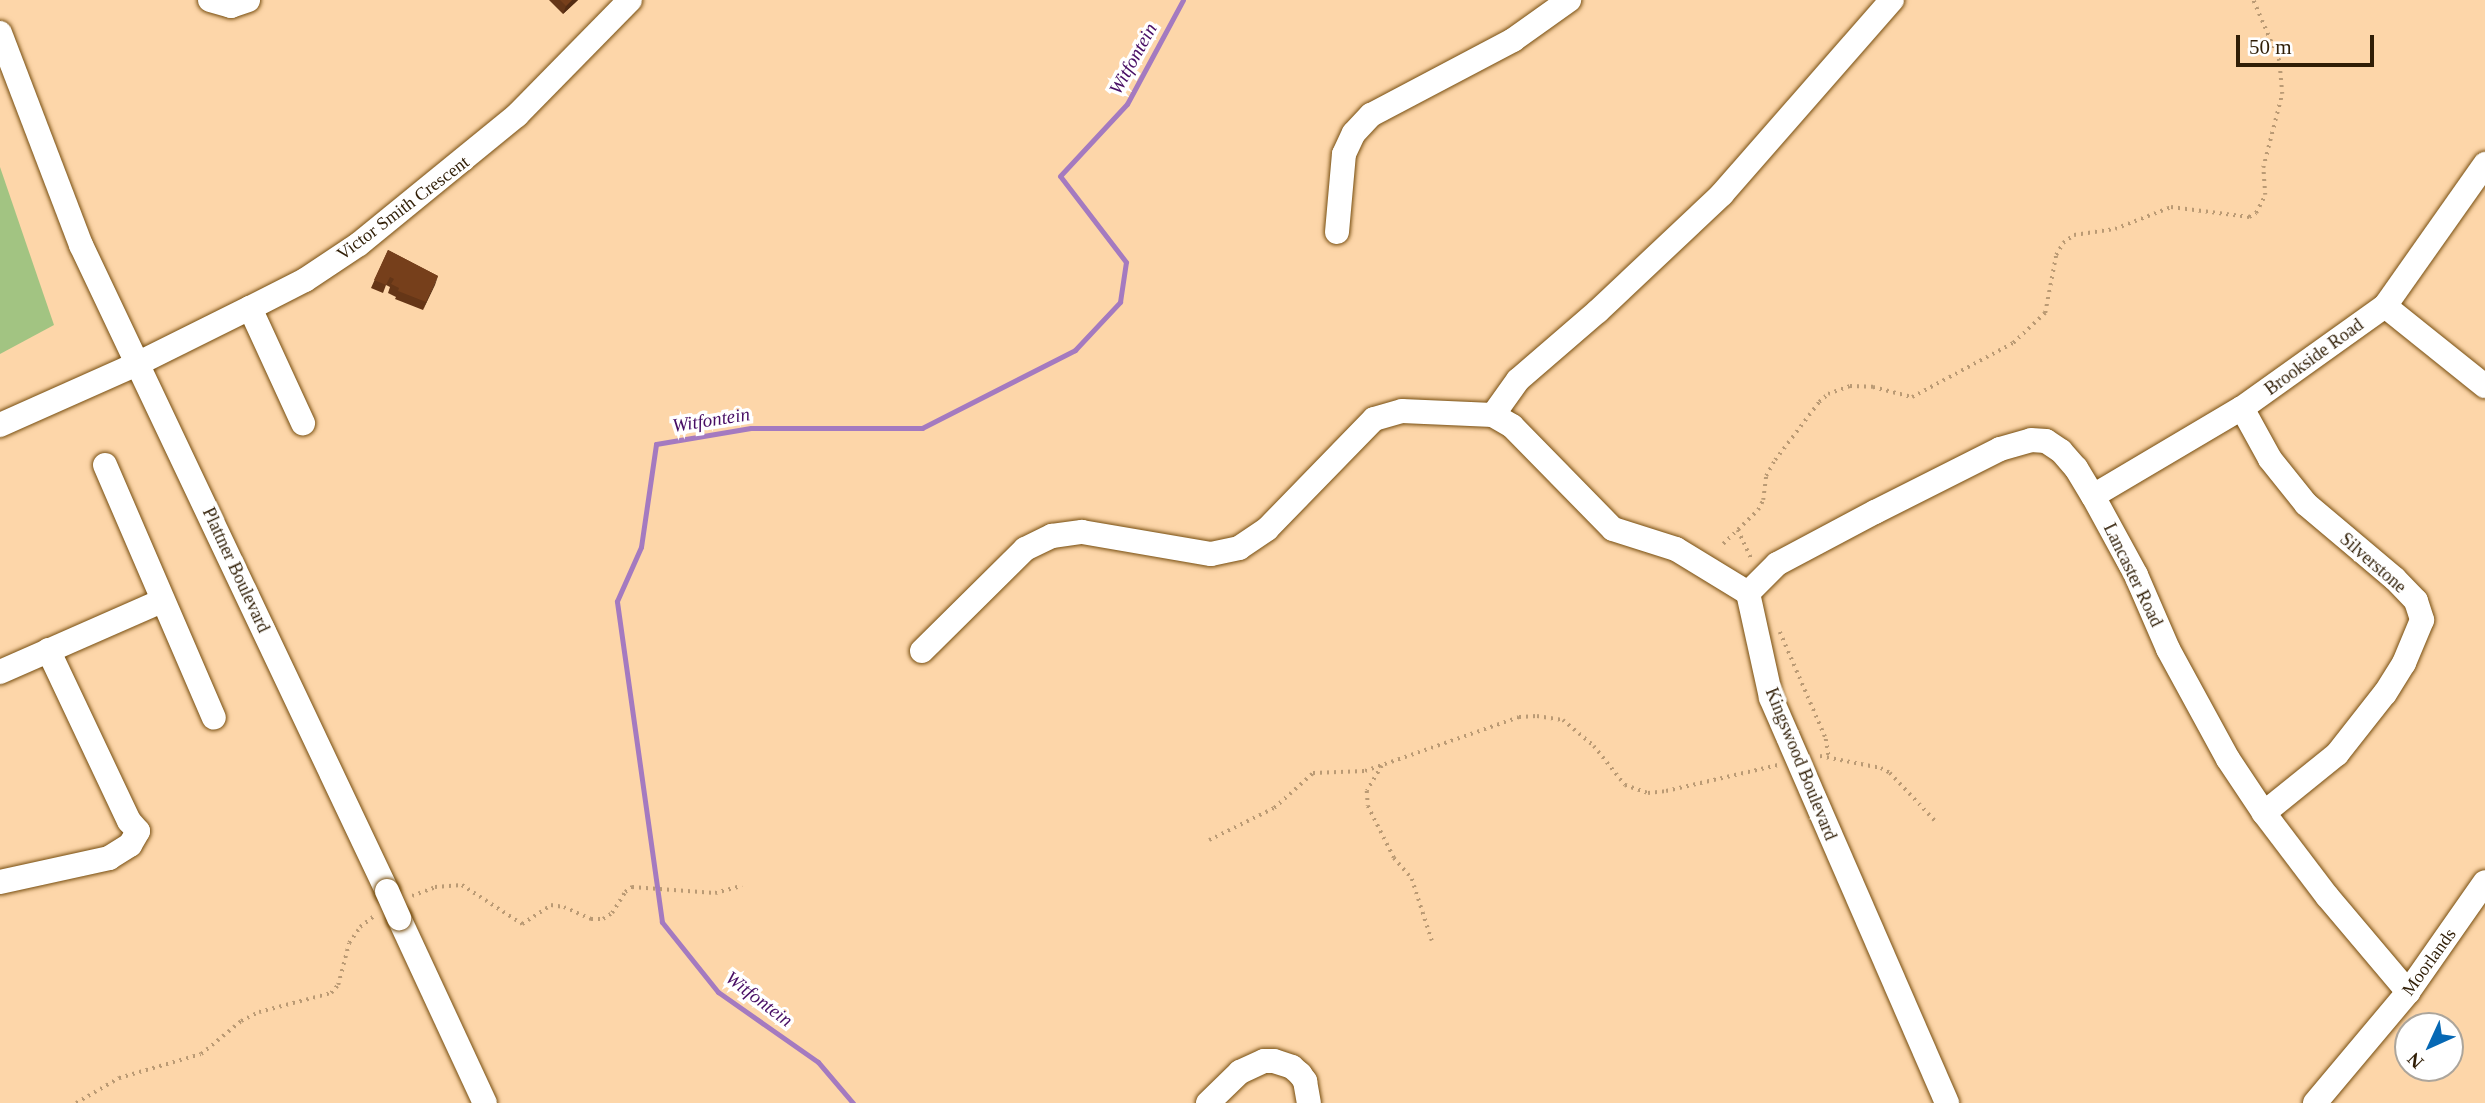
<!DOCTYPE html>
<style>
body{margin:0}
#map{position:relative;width:2485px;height:1103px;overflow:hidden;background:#fdd6a9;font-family:Georgia,serif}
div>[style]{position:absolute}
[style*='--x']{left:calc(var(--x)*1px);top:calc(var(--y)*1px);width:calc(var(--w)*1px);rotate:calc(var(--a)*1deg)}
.green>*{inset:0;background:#a2c482}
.stream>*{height:5px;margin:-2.5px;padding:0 2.5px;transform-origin:2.5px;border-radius:2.5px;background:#a47ac0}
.path>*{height:3.5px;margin-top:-1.75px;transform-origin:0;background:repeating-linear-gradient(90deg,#ba9a74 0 2px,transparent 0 7px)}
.roads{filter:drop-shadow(0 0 2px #764d0f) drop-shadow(0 0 2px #764d0f)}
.minor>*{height:24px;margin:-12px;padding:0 12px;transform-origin:12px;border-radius:12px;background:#fff}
.bridges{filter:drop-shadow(0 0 2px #764d0f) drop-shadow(0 0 2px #764d0f)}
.minor-bridge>*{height:24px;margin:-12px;padding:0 12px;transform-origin:12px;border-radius:12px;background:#fff}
.wall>*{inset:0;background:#653617}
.shaded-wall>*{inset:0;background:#532c13}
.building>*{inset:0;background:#763f1b}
span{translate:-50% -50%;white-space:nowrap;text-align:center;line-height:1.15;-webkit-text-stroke:7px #fff;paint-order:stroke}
.street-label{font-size:18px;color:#301e06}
.water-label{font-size:19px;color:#470d64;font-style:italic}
.north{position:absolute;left:2394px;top:1012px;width:70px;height:70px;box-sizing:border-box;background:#fff;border:2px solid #aca59b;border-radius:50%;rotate:225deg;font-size:19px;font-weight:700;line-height:28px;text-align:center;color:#301e06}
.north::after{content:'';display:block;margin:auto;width:24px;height:32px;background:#0668b4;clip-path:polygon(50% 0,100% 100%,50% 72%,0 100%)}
.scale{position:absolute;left:2236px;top:35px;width:138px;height:32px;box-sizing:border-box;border:4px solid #301e06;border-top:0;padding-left:9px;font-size:21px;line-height:24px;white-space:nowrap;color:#301e06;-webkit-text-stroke:5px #fff;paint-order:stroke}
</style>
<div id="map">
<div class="green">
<i style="clip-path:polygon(0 167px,54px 325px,0 354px)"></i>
</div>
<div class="stream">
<i style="--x:853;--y:1103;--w:54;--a:-130.5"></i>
<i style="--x:818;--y:1062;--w:122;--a:-145"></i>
<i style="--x:718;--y:992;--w:90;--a:-128.7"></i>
<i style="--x:662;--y:922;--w:324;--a:-98"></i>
<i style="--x:617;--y:601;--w:59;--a:-66"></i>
<i style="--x:641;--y:547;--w:104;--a:-81.7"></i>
<i style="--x:656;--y:444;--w:96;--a:-9.6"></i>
<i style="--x:751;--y:428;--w:171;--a:0"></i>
<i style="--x:922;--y:428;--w:172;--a:-27"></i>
<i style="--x:1075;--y:350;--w:66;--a:-46.8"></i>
<i style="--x:1120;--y:302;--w:40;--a:-81.5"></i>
<i style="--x:1126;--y:262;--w:108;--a:-127.5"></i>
<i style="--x:1060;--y:176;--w:98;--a:-47.1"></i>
<i style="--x:1127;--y:104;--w:118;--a:-61.7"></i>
</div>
<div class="path">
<i style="--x:1738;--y:530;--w:33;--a:65"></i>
<i style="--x:1723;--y:544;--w:49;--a:-44.2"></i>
<i style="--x:1758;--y:510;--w:11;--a:-63"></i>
<i style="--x:1763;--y:500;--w:24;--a:-83"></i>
<i style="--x:1766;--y:476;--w:18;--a:-61"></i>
<i style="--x:1775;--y:460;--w:73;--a:-52.8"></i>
<i style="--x:1819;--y:402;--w:12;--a:-42"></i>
<i style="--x:1828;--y:394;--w:23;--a:-20"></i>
<i style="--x:1850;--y:386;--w:23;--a:2"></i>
<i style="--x:1873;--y:387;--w:40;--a:14.4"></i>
<i style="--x:1912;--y:397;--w:115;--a:-28.1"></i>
<i style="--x:2013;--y:343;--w:44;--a:-43.2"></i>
<i style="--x:2045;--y:313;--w:59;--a:-79.3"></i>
<i style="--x:2056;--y:255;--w:14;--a:-60"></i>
<i style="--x:2063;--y:243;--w:14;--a:-36"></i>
<i style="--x:2074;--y:235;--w:41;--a:-8.3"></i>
<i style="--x:2115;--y:229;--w:60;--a:-21.4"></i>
<i style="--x:2171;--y:207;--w:79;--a:7.3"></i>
<i style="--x:2249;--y:217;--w:8;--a:-30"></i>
<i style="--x:2256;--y:213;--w:20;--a:-63"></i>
<i style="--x:2265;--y:195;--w:27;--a:-94"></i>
<i style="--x:2263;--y:168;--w:76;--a:-75.6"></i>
<i style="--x:2282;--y:94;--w:33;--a:-95"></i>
<i style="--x:2279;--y:61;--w:66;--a:-113.1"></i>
<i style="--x:1780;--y:632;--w:116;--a:66.7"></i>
<i style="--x:1826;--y:739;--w:19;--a:81"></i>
<i style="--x:1820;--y:756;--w:62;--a:11.1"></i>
<i style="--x:1881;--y:768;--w:10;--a:29"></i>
<i style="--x:1890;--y:773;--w:69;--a:46.8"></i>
<i style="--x:1382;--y:766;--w:29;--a:121"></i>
<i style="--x:1367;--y:791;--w:15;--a:86"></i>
<i style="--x:1368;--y:806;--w:58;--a:63.4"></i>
<i style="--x:1394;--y:858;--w:28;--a:49"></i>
<i style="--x:1412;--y:879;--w:65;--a:72.1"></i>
<i style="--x:1209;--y:840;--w:72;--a:-26.2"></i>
<i style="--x:1274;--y:808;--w:52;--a:-41.9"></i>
<i style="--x:1313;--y:773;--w:52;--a:-2.2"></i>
<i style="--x:1365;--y:771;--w:163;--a:-19.3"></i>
<i style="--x:1519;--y:717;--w:18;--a:-3"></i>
<i style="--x:1537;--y:716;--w:26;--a:9"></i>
<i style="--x:1563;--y:720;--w:40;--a:40"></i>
<i style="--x:1594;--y:746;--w:50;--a:51.5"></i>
<i style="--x:1625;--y:785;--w:24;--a:19"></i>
<i style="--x:1648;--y:793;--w:18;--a:-6"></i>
<i style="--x:1666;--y:791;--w:115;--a:-13.1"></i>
<i style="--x:412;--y:896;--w:25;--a:-21"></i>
<i style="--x:435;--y:887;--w:27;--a:-4"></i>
<i style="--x:462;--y:885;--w:72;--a:33"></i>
<i style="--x:522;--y:924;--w:35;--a:-33"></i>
<i style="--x:551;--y:905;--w:13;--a:9"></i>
<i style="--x:564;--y:907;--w:30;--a:24"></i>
<i style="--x:591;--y:919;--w:12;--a:0"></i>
<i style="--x:603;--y:919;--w:11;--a:-34"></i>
<i style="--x:612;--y:913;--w:25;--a:-58"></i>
<i style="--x:625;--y:892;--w:9;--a:-36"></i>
<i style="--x:632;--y:887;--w:83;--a:4.1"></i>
<i style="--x:715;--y:893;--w:28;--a:-15"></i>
<i style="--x:76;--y:1103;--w:50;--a:-30.2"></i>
<i style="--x:119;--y:1078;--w:85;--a:-16.3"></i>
<i style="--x:201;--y:1054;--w:52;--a:-39.5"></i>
<i style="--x:241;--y:1021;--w:20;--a:-27"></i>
<i style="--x:259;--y:1012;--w:74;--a:-14.8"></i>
<i style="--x:331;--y:993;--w:11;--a:-49"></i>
<i style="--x:338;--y:985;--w:43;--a:-75.3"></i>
<i style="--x:349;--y:943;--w:19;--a:-55"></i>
<i style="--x:360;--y:927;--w:18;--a:-38"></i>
</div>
<div class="roads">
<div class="minor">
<i style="--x:210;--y:0;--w:22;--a:16"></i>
<i style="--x:231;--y:6;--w:18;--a:-19"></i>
<i style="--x:0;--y:33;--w:227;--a:69.1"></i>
<i style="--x:81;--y:245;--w:715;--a:64.65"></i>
<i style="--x:1337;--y:232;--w:78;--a:-84.9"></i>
<i style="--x:1344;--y:154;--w:23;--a:-65"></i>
<i style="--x:1354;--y:133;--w:25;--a:-47"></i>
<i style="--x:1371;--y:115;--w:161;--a:-27.8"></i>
<i style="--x:1513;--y:40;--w:69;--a:-35.5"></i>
<i style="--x:2385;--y:306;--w:128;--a:38.7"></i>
<i style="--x:250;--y:308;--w:127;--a:65.3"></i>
<i style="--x:2242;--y:408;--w:58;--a:61.2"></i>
<i style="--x:2270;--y:459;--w:58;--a:51.3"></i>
<i style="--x:2306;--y:504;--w:116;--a:40.1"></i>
<i style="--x:2395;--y:579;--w:30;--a:46"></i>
<i style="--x:2416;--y:601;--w:20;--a:72"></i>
<i style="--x:2422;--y:620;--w:47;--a:112.7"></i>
<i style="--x:2404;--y:663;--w:36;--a:122"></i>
<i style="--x:2385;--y:693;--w:78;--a:128.2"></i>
<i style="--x:2337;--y:754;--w:94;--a:141.1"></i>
<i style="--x:1493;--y:415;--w:43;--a:-54.5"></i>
<i style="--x:1518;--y:380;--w:106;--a:-40.8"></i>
<i style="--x:1598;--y:311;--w:170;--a:-43.3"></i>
<i style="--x:1722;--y:194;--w:258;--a:-48.8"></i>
<i style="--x:0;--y:425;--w:152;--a:-24"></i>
<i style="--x:139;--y:363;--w:124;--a:-26.4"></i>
<i style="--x:250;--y:308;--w:62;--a:-27"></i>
<i style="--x:305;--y:280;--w:65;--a:-33.7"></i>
<i style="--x:359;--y:244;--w:204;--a:-39.2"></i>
<i style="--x:517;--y:115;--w:161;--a:-45.5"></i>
<i style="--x:105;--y:465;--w:275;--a:66.7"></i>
<i style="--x:2093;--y:496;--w:173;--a:-30.6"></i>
<i style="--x:2242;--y:408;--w:176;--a:-35.5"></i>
<i style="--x:2385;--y:306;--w:174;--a:-54.8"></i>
<i style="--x:1748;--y:593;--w:41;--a:-45"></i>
<i style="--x:1777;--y:564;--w:111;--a:-28"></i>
<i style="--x:1875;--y:512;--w:140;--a:-26.7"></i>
<i style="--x:2000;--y:449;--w:32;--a:-16"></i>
<i style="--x:2031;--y:440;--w:15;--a:4"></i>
<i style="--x:2046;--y:441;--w:18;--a:34"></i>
<i style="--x:2061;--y:451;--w:23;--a:49"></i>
<i style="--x:2076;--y:468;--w:33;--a:59"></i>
<i style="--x:2093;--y:496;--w:90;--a:61.4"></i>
<i style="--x:2136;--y:575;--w:81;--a:66.6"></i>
<i style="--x:2168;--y:649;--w:125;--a:61.4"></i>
<i style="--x:2228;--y:759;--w:65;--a:56.3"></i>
<i style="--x:2264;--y:813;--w:104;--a:52.8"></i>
<i style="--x:2327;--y:896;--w:126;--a:49.8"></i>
<i style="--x:922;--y:651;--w:145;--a:-44.7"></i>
<i style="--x:1025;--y:549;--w:30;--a:-26"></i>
<i style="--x:1052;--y:536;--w:30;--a:-8"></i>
<i style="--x:1082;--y:532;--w:131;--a:9.7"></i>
<i style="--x:1211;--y:554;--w:29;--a:-12"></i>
<i style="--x:1239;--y:548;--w:34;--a:-34"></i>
<i style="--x:1267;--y:529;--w:153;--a:-45.8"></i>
<i style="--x:1374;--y:419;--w:29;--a:-16"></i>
<i style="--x:1402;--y:411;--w:91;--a:2.5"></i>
<i style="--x:1493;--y:415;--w:22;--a:30"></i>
<i style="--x:1512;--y:426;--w:144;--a:45.6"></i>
<i style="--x:1613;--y:529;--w:66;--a:17.6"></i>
<i style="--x:1676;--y:549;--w:84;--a:31.4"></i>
<i style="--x:1748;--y:593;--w:107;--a:77.6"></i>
<i style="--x:1771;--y:698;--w:442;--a:66.5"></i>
<i style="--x:0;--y:672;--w:177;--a:-23.7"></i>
<i style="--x:0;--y:882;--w:112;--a:-12.4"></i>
<i style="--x:109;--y:858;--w:25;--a:-32"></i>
<i style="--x:130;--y:845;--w:16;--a:-60"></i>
<i style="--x:138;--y:831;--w:13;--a:-132"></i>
<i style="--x:129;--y:821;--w:189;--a:-115.3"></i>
<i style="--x:399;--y:918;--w:204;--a:65.1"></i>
<i style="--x:1208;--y:1103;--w:45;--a:-44.1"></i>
<i style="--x:1240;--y:1072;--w:26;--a:-25"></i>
<i style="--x:1264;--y:1061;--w:10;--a:0"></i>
<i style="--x:1274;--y:1061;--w:19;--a:18"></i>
<i style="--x:1292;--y:1067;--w:11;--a:41"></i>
<i style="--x:1300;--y:1074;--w:9;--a:54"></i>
<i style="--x:1305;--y:1081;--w:22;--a:80"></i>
<i style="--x:2315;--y:1103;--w:145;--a:-50"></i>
<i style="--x:2408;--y:992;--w:134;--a:-55"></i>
</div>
</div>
<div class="bridges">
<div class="minor-bridge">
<i style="--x:387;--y:891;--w:30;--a:66"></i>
</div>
</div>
<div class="wall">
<i style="clip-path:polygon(549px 0,578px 0,563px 14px)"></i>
<i style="clip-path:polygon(388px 250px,438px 276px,423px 310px,395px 299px,396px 297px,388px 293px,390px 287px,386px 285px,383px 293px,371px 288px)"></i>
</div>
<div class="shaded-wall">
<i style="clip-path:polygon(572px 0,578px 0,563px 14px,566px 6px)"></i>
<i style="clip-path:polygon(438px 276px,435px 285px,423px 310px,426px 302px)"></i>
</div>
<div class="building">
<i style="clip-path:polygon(560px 0,572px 0,566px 6px)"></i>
<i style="clip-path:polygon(388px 250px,438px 276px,426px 302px,398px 291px,399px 288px,391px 284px,394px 279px,390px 277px,386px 285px,374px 280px)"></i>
</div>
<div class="street-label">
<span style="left:403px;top:208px;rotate:-37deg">Victor Smith Crescent</span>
<span style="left:2314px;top:357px;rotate:-36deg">Brookside Road</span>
<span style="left:2373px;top:563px;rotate:41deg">Silverstone</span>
<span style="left:236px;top:570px;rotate:65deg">Plattner Boulevard</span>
<span style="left:2133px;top:575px;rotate:64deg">Lancaster Road</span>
<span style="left:1801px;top:764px;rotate:68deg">Kingswood Boulevard</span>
<span style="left:2429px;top:962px;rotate:-54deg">Moorlands</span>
</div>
<div class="water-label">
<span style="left:1133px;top:59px;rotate:-61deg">Witfontein</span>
<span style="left:711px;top:420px;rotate:-9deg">Witfontein</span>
<span style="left:759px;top:999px;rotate:37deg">Witfontein</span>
</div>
<div class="north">N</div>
<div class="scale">50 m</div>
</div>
